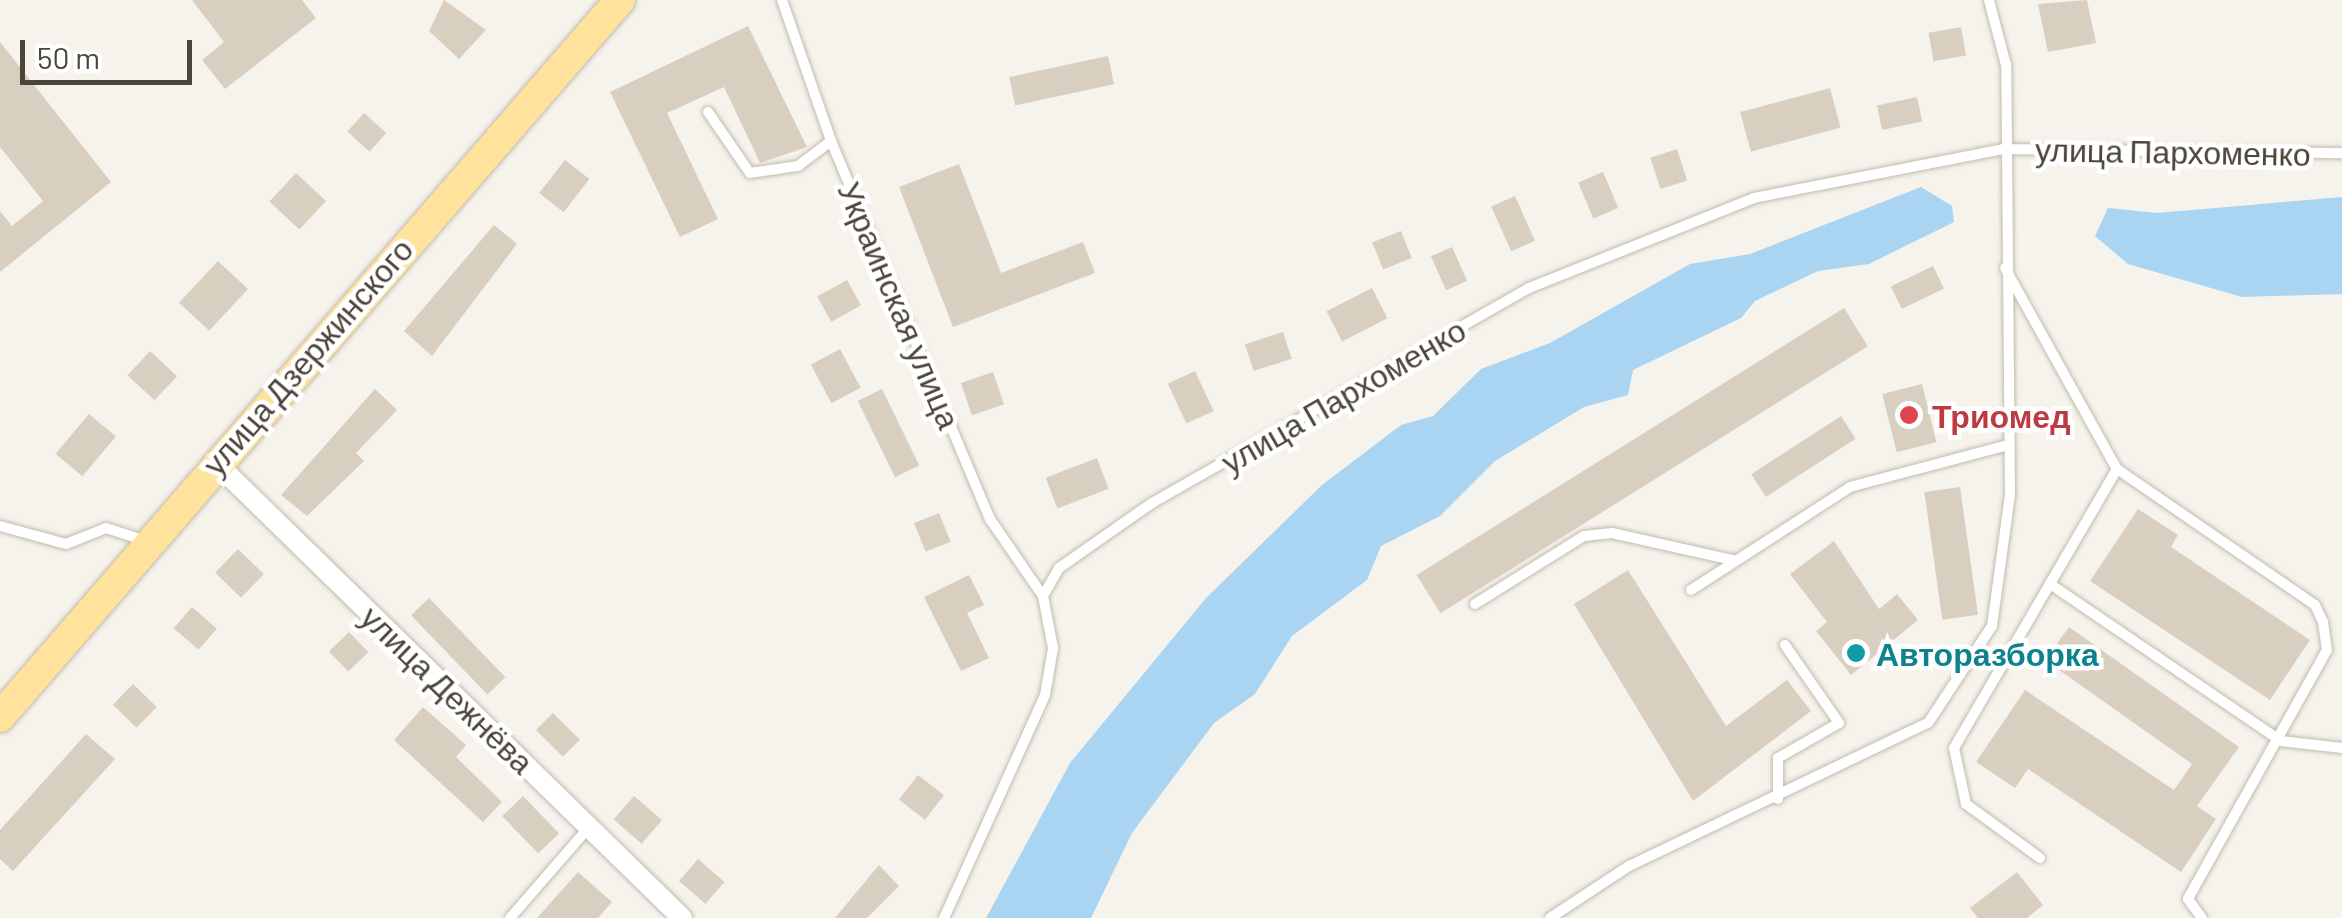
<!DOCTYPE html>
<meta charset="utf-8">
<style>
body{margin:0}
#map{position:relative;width:2342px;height:918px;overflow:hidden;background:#f6f3ec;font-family:Barlow,sans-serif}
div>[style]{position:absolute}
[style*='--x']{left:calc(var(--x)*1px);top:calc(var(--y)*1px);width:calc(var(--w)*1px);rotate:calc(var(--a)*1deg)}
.water>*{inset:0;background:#a9d4f2}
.building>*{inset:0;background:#d8cfc1;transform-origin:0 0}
.roads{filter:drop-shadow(0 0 2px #c2bbae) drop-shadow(0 0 2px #c2bbae)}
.lane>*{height:10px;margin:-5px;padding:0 5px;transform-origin:5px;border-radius:5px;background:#fff}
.street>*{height:20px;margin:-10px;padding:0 10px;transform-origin:10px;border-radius:10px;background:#fff}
.primary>*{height:30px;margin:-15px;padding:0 15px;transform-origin:15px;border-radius:15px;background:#ffe39c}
.dots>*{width:28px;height:28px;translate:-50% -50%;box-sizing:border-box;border:5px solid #fff;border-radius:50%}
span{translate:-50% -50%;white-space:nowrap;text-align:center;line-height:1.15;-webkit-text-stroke:9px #fff;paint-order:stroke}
.street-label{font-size:32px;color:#4b4439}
.health-label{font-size:32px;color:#be3a42;font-weight:700}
.left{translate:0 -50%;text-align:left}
.culture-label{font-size:32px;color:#0d838f;font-weight:700}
.scale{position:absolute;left:20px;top:40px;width:172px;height:45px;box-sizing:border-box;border:5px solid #4b4439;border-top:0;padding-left:12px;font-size:30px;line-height:35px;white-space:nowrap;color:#4b4439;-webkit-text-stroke:8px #fff;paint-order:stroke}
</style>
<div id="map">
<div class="water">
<i style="clip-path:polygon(1921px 187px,1952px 206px,1954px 222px,1869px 264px,1818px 271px,1755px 301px,1741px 318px,1633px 370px,1628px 395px,1584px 407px,1495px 461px,1440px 516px,1381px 546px,1367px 580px,1292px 636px,1255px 694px,1214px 723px,1132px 833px,1091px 918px,986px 918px,1070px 763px,1206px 598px,1322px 485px,1401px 425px,1433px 416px,1481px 369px,1550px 343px,1690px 264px,1750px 254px)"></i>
<i style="clip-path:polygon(2342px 197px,2342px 294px,2242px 297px,2128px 264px,2095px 236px,2108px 208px,2157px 213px)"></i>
</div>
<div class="building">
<i style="clip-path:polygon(192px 0,302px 0,316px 18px,225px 89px,202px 60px,224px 42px)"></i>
<i style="clip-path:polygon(444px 0,486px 30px,459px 59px,429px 31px)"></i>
<i style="clip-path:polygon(2087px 0,2096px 43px,2048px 52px,2038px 4px)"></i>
<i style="clip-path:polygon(748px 26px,807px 147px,760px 163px,724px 87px,667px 113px,718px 219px,680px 237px,610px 92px)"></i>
<i style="left:1961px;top:27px;width:29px;height:33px;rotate:80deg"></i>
<i style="clip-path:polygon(0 42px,111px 182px,0 272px,0 211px,12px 226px,43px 201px,0 147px)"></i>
<i style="left:1108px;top:56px;width:29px;height:101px;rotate:78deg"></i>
<i style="left:1830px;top:88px;width:41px;height:93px;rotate:75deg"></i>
<i style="left:1917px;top:97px;width:25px;height:41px;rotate:78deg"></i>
<i style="left:364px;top:113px;width:30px;height:25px;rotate:42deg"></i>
<i style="left:1677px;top:149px;width:33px;height:28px;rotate:72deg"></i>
<i style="left:565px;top:160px;width:31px;height:42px;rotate:38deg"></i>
<i style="clip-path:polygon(959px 164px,1001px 273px,1083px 242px,1095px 273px,953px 327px,899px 187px)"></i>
<i style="left:1603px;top:172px;width:39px;height:27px;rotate:67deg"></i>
<i style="left:296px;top:173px;width:41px;height:39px;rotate:43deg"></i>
<i style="left:1515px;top:196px;width:49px;height:26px;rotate:66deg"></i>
<i style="clip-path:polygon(494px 225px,517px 244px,432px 356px,404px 331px)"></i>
<i style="left:1401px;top:231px;width:29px;height:31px;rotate:68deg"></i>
<i style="left:1452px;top:247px;width:37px;height:23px;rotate:66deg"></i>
<i style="left:218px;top:261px;width:41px;height:57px;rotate:43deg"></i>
<i style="left:1933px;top:266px;width:25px;height:47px;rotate:64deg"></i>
<i style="left:847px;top:280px;width:29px;height:34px;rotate:61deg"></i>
<i style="left:1372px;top:288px;width:34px;height:51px;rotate:63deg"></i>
<i style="left:1844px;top:308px;width:45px;height:504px;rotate:58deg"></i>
<i style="left:1283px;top:332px;width:28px;height:40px;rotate:72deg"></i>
<i style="left:840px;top:349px;width:44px;height:33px;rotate:62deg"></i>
<i style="left:150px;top:351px;width:37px;height:33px;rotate:43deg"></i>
<i style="left:1195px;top:371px;width:44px;height:30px;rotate:65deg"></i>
<i style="left:993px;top:372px;width:34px;height:34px;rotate:71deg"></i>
<i style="left:1922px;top:384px;width:60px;height:41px;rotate:76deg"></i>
<i style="clip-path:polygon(375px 389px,397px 410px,356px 453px,364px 461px,307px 516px,281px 495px)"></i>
<i style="left:882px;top:389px;width:85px;height:27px;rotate:64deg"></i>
<i style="left:89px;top:414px;width:35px;height:52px;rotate:40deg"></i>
<i style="left:1841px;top:416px;width:27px;height:107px;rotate:57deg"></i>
<i style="left:1097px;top:458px;width:33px;height:55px;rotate:69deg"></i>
<i style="left:1960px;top:487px;width:129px;height:36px;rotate:82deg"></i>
<i style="clip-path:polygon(2138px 509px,2178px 535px,2171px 547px,2310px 640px,2270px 700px,2090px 581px)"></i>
<i style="left:939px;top:513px;width:31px;height:27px;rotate:68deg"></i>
<i style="clip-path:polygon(1834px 541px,1879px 609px,1897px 594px,1918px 620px,1851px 675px,1816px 631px,1827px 622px,1790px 574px)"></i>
<i style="left:238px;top:549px;width:36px;height:33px;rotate:44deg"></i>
<i style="clip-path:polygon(1628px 570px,1726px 726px,1787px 680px,1811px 711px,1693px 801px,1574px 604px)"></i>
<i style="clip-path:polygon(969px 575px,984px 605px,967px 613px,989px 658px,961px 671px,924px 597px)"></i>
<i style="left:429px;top:598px;width:110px;height:25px;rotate:46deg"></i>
<i style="left:192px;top:607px;width:33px;height:28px;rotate:41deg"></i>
<i style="clip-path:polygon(2069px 627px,2239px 747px,2197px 806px,2216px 819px,2181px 872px,2028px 769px,2015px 788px,1976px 762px,2025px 690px,2174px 790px,2192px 764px,2045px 660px)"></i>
<i style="left:349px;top:632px;width:28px;height:28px;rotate:46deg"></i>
<i style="left:133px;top:684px;width:33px;height:29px;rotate:44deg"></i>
<i style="clip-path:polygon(423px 707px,466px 745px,456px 757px,502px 802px,483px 822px,394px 740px)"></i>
<i style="left:553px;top:713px;width:38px;height:24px;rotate:45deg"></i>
<i style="clip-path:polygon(86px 734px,115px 759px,13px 871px,0 859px,0 830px)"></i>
<i style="left:918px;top:775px;width:33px;height:31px;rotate:38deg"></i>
<i style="left:523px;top:796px;width:52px;height:29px;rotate:46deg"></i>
<i style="left:634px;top:796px;width:37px;height:31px;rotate:41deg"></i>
<i style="left:698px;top:859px;width:35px;height:29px;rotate:41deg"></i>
<i style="clip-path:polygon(879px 865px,899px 886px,867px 918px,835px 918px)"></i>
<i style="clip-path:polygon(578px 872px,612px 902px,598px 918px,537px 918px)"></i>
<i style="clip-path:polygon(2017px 872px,2043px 905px,2027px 918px,1978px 918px,1970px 908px)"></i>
</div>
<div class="roads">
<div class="lane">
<i style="--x:782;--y:0;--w:149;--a:70.8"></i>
<i style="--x:831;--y:141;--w:410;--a:67.2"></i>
<i style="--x:990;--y:519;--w:93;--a:55.5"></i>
<i style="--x:708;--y:112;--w:74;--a:55.5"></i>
<i style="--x:750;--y:173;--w:49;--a:-8.3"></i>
<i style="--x:798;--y:166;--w:41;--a:-37.1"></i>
<i style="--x:2005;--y:268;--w:230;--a:60.9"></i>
<i style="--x:2117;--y:469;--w:240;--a:34.5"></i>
<i style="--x:2315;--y:605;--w:19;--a:65"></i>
<i style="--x:2323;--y:622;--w:28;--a:82"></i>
<i style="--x:2327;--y:650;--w:285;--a:119.2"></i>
<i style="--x:2188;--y:899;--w:24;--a:54"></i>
<i style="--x:0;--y:526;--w:68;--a:15.3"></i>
<i style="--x:66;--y:544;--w:43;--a:-21.8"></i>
<i style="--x:106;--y:528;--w:42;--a:18"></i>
<i style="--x:2050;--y:584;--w:279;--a:34.2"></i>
<i style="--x:2281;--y:741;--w:61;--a:6.5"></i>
<i style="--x:1691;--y:590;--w:189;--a:-32.9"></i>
<i style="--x:1850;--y:487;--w:163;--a:-14.9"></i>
<i style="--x:1475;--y:604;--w:128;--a:-32"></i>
<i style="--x:1584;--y:536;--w:28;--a:-6"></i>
<i style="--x:1612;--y:533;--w:124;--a:12.6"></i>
<i style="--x:1778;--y:799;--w:41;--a:-90"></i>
<i style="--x:1778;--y:758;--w:70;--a:-29.8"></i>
<i style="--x:1839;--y:723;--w:95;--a:-124.7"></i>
<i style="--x:2040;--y:858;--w:92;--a:-143.9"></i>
<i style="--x:1966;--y:804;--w:57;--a:-102.1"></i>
<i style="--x:1954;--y:748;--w:323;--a:-59.7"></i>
<i style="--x:510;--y:918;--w:121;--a:-49"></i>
<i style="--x:944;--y:918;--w:245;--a:-65.6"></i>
<i style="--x:1045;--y:695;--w:48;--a:-80.3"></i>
<i style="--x:1053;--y:648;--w:53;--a:-100.9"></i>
<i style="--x:1043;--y:596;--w:32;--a:-60"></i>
<i style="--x:1059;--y:568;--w:113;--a:-35"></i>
<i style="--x:1152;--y:503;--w:434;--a:-29.7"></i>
<i style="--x:1529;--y:288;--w:242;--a:-21.8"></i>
<i style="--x:1754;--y:198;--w:254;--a:-11.1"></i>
<i style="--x:2003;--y:149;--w:339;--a:0.7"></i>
<i style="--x:1550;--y:918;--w:95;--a:-33.4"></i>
<i style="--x:1629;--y:866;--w:331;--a:-25.6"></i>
<i style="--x:1928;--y:723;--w:116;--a:-56.6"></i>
<i style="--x:1992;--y:626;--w:133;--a:-82.2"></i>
<i style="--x:2010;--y:494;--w:429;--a:-90.5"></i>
<i style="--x:2006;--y:65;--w:67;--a:-104.7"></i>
</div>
<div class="street">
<i style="--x:214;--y:461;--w:654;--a:44.32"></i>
</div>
<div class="primary">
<i style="--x:0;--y:717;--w:948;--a:-49.15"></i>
</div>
</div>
<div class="dots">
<i style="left:1909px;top:415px;background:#e0444e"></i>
<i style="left:1856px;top:653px;background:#0f9aa8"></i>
</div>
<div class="street-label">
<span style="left:2173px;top:151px;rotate:1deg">улица Пархоменко</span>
<span style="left:900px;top:305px;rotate:67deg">Украинская улица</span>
<span style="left:307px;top:356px;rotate:-49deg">улица Дзержинского</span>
<span style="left:1343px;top:395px;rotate:-30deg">улица Пархоменко</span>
<span style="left:448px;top:689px;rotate:44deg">улица Дежнёва</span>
</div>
<div class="health-label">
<span class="left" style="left:1932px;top:415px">Триомед</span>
</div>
<div class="culture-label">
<span class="left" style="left:1876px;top:653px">Авторазборка</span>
</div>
<div class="scale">50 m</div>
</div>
